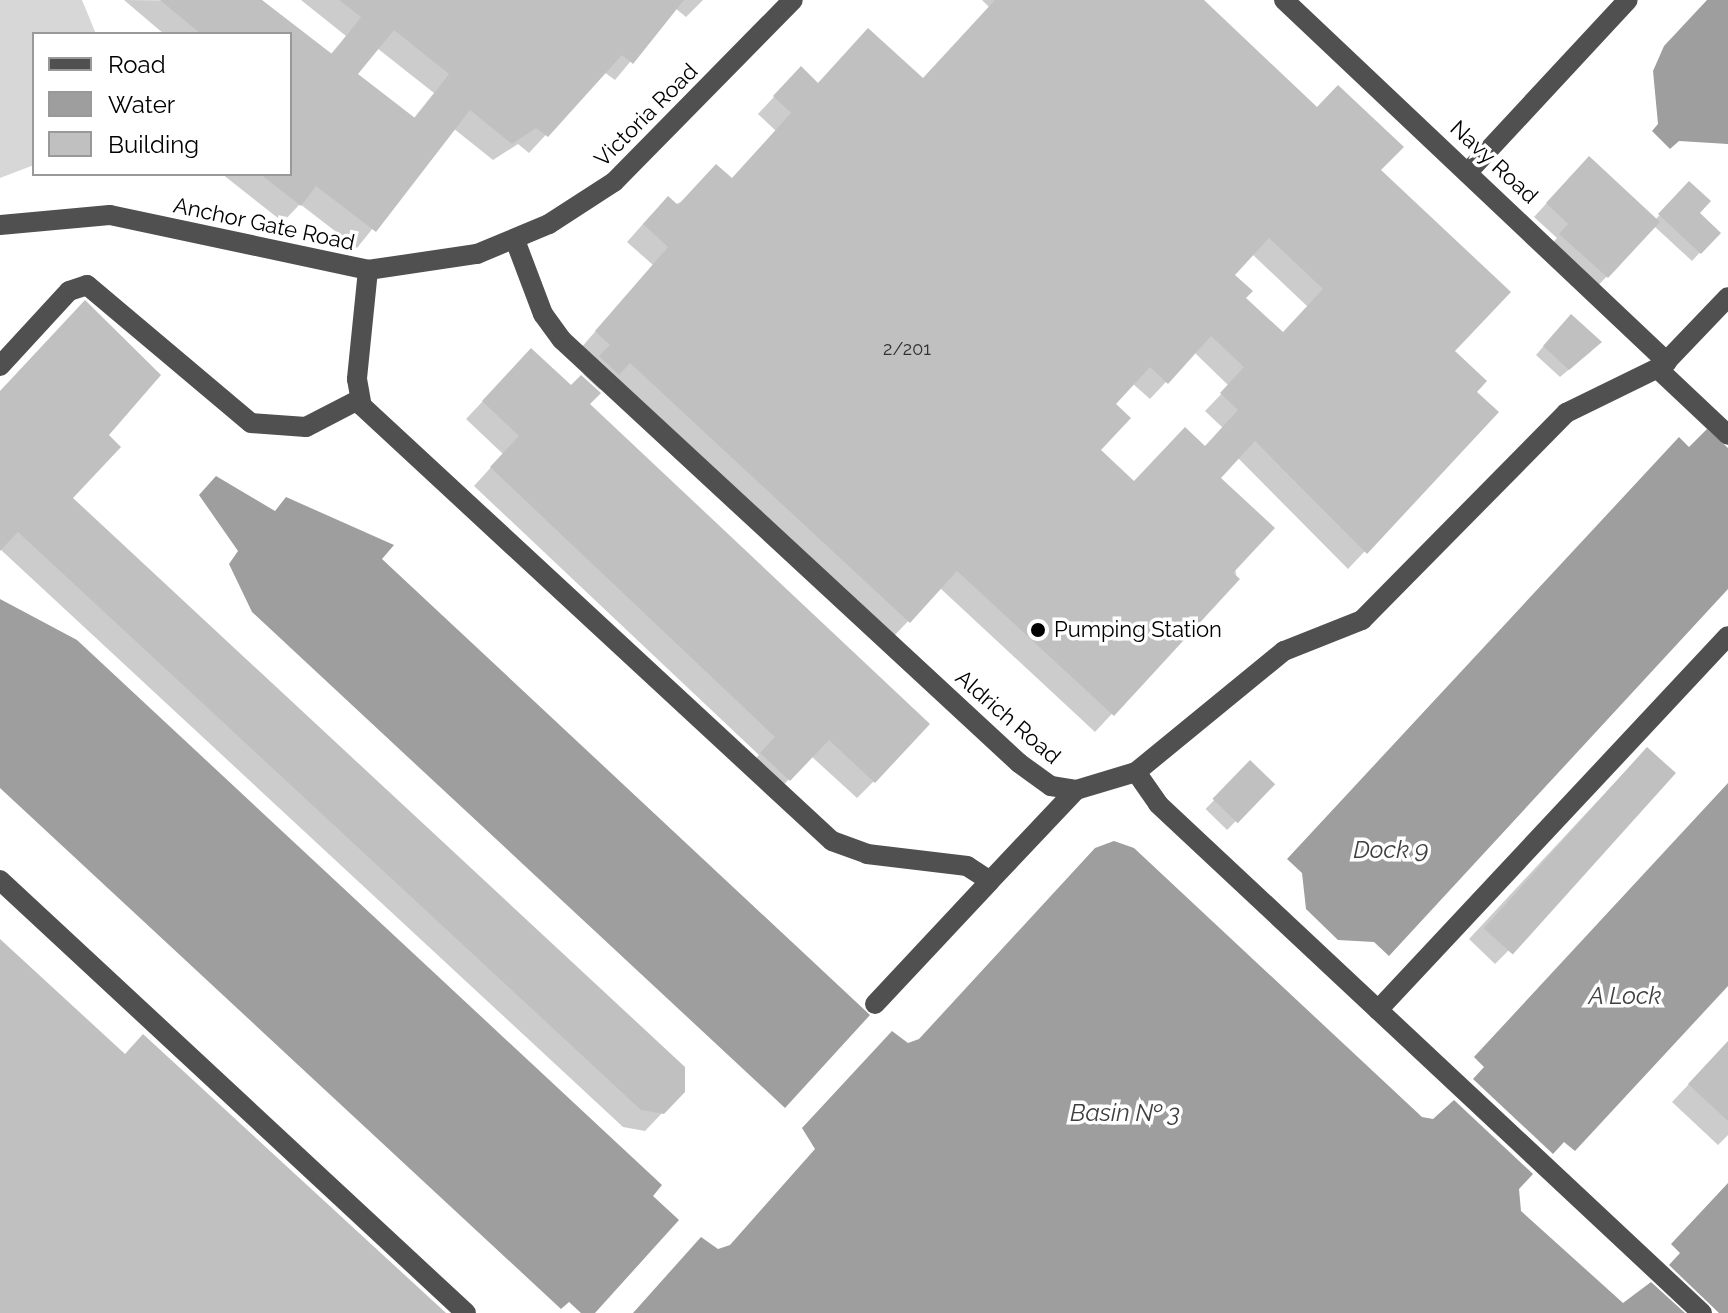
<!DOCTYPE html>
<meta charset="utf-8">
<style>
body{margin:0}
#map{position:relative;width:1728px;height:1313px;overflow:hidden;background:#fff;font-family:Raleway,sans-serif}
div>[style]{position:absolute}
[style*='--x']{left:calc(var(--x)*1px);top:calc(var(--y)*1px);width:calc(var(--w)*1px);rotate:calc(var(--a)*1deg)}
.green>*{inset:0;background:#d7d7d7}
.water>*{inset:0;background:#9e9e9e}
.shadow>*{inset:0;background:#0003;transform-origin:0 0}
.building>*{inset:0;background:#c0c0c0;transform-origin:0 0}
.minor>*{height:20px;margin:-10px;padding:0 10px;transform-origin:10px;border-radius:10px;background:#505050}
.dots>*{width:22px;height:22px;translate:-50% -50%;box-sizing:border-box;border:4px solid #fff;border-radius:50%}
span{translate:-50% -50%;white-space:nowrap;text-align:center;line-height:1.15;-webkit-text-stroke:7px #fff;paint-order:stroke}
.number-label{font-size:18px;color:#303030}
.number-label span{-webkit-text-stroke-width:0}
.street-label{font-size:22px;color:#000}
.poi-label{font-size:22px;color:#000}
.left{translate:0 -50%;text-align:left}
.water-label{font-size:24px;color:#3f3f3f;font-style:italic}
.legend{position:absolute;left:32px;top:32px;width:260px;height:144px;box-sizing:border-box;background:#fff;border:2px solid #999;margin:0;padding:10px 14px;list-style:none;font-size:24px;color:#000}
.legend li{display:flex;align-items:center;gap:16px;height:40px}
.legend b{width:40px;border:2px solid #999}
</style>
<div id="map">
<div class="green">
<i style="clip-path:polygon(0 0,82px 0,96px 34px,34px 34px,34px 165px,0 178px)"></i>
</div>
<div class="water">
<i style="clip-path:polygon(1707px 0,1728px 0,1728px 144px,1679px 141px,1670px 149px,1652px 131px,1658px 124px,1653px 71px,1664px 46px)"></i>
<i style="clip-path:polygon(1707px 429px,1728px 448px,1728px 589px,1389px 956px,1374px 942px,1338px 940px,1306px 909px,1302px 873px,1287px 859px,1679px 437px,1689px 447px)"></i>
<i style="clip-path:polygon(216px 476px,275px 511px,286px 497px,394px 545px,382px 559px,870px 1015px,785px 1108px,252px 612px,229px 564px,238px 551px,199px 495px)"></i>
<i style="clip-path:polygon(0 599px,77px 640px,662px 1185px,653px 1196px,679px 1220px,595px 1313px,581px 1313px,569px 1302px,561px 1309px,0 788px)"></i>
<i style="clip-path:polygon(1728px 783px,1728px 986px,1575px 1151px,1564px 1142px,1553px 1154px,1473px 1079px,1484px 1067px,1474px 1057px)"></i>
<i style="clip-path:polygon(1114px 841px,1134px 848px,1422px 1117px,1433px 1119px,1454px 1100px,1533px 1174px,1519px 1189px,1521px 1211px,1623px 1303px,1651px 1282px,1685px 1313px,633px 1313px,701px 1237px,718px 1249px,730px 1245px,815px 1149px,802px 1128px,892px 1031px,908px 1043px,919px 1039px,1095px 848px)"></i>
<i style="clip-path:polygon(1728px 1183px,1728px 1313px,1719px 1313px,1669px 1265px,1680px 1253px,1671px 1244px)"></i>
</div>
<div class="shadow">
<i style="clip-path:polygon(evenodd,124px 0,260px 1px,330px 55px,346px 36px,301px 0,703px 0,686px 17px,675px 8px,615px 80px,604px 72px,529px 153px,518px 144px,493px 160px,453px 128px,357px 248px,300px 204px,283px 222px,222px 174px,290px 174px,290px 34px,164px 34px,124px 0,377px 48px,434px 93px,413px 119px,356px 75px,377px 48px)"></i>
<i style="clip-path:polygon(evenodd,982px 0,1199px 0,1378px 170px,1452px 352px,1474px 392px,1496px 412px,1348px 569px,1237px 457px,1218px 478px,1237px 579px,1095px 732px,940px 588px,892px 638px,612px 379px,600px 390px,583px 374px,594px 363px,580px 349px,653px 265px,627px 242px,651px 215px,731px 180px,776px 131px,758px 114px,784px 86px,922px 80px,989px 7px,982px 0,1252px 254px,1308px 307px,1283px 334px,1244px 298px,1232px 275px,1252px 254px,982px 0,1194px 352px,1229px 386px,1205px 411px,1223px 428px,1205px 448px,1134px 483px,1098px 450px,1114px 405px,1133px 384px,1150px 399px,1194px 352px)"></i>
<i style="clip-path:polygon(1576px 171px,1655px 220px,1689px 184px,1697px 214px,1718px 233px,1692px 261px,1654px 226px,1594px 290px,1548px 248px,1557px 238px,1534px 217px)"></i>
<i style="clip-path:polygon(1562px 325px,1591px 351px,1560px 377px,1536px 355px)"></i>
<i style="clip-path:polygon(514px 368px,587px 404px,874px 781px,857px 798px,811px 756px,772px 797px,744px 771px,759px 755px,474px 486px,503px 454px,466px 419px)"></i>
<i style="clip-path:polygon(0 392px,106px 436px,70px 499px,683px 1091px,645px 1131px,623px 1127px,0 549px)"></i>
<i style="clip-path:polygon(1634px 762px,1508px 951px,1495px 964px,1469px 939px)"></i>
<i style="left:1250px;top:763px;width:30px;height:64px;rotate:44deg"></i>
<i style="clip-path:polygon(1728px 1043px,1728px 1135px,1718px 1145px,1672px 1102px)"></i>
</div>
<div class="building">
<i style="clip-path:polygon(evenodd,160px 0,262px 0,332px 54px,361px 17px,339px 0,684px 0,633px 64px,622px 55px,548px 137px,536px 128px,512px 144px,470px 110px,376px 232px,316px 186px,301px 206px,260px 174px,290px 174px,290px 34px,201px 34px,160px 0,394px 30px,449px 74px,415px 118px,358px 74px,394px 30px)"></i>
<i style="clip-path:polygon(evenodd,995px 0,1204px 0,1317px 107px,1338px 85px,1404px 147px,1381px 170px,1511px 292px,1455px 351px,1487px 381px,1477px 392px,1499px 412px,1367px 554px,1255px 441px,1221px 478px,1275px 528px,1233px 573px,1240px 579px,1114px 716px,957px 571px,910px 623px,630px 363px,619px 375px,599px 356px,610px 345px,595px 331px,668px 247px,643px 224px,668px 196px,678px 205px,716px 164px,732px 178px,791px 113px,773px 96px,801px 66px,818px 83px,868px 28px,923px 78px,995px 0,1269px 238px,1323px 289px,1283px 332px,1246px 298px,1253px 291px,1235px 275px,1269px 238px,995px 0,1211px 336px,1244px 367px,1220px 393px,1238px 410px,1205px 446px,1185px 427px,1134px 481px,1101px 450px,1131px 418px,1116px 404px,1150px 367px,1168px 384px,1211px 336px)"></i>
<i style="clip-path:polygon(1589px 156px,1660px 222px,1608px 278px,1559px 234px,1568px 224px,1546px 203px)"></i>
<i style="clip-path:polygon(1689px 181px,1711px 201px,1700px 213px,1721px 233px,1701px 254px,1658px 214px)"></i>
<i style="clip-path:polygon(85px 300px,161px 375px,109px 435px,121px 447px,73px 498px,685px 1067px,685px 1092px,664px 1114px,641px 1110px,18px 532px,0 551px,0 391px)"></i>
<i style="clip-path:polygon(1571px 314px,1602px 342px,1569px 370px,1543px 346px)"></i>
<i style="clip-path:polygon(531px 348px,571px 385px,581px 375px,601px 393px,590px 404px,930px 724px,875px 783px,829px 740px,790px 781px,760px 753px,775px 737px,490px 467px,519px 436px,482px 401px)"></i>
<i style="left:1647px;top:747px;width:39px;height:244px;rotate:42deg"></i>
<i style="left:1250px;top:760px;width:35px;height:54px;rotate:44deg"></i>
<i style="clip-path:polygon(0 939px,125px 1054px,143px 1034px,446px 1313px,0 1313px)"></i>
<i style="clip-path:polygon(1728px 1041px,1728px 1121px,1688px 1084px)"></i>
</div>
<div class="minor">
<i style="--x:1284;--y:0;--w:527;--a:43.39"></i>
<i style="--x:1469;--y:171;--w:233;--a:-47.1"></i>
<i style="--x:0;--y:225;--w:110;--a:-5.2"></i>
<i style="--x:110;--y:215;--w:264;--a:12"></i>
<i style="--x:368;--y:270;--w:110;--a:-8.4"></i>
<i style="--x:477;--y:254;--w:78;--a:-22.6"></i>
<i style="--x:549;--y:224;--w:77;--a:-32.9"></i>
<i style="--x:614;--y:182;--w:255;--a:-45.5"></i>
<i style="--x:515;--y:240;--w:79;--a:69.3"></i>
<i style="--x:543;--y:314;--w:32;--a:54"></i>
<i style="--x:562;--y:340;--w:623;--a:42.79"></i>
<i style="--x:1019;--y:763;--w:39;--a:36"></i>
<i style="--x:1051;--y:786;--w:25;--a:9"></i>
<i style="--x:1076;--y:790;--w:63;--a:-16.7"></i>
<i style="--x:1136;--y:772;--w:191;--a:-39.3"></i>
<i style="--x:1284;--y:651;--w:84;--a:-21.7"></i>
<i style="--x:1362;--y:620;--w:291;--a:-45.4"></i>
<i style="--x:1566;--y:413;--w:107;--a:-26.1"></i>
<i style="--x:1662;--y:366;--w:95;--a:-46.3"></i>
<i style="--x:368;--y:270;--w:110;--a:95.8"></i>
<i style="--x:357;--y:379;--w:27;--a:80"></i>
<i style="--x:362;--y:406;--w:640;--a:42.79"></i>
<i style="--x:832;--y:841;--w:37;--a:20"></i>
<i style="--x:867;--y:854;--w:101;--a:6.8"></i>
<i style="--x:967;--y:866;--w:27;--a:33"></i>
<i style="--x:990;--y:881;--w:125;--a:-46.6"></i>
<i style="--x:0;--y:366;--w:102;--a:-47.4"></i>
<i style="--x:69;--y:291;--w:19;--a:-18"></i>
<i style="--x:87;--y:285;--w:214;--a:40.1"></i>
<i style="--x:251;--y:423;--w:55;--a:4.2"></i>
<i style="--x:306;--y:427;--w:59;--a:-27.4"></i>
<i style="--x:1658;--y:369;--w:96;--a:43.3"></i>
<i style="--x:1136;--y:772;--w:39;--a:55"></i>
<i style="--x:1158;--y:804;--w:745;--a:43.1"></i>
<i style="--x:0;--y:880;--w:636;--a:42.9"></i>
<i style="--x:875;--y:1004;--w:168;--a:-46.9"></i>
<i style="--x:1378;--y:1010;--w:512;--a:-46.9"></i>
</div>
<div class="dots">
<i style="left:1038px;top:630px;background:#000"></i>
</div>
<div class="number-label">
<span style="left:907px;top:349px">2/201</span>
</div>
<div class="street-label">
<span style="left:646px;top:115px;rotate:-45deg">Victoria Road</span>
<span style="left:1494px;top:162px;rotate:43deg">Navy Road</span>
<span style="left:264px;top:224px;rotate:12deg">Anchor Gate Road</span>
<span style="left:1008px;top:717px;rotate:41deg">Aldrich Road</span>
</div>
<div class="poi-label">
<span class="left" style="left:1054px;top:630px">Pumping Station</span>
</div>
<div class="water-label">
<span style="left:1391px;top:850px">Dock 9</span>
<span style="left:1625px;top:996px">A Lock</span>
<span style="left:1125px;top:1113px">Basin № 3</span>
</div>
<ul class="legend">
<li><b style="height:10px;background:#505050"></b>Road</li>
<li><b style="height:22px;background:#9e9e9e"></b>Water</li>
<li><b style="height:22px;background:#c0c0c0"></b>Building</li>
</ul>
</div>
